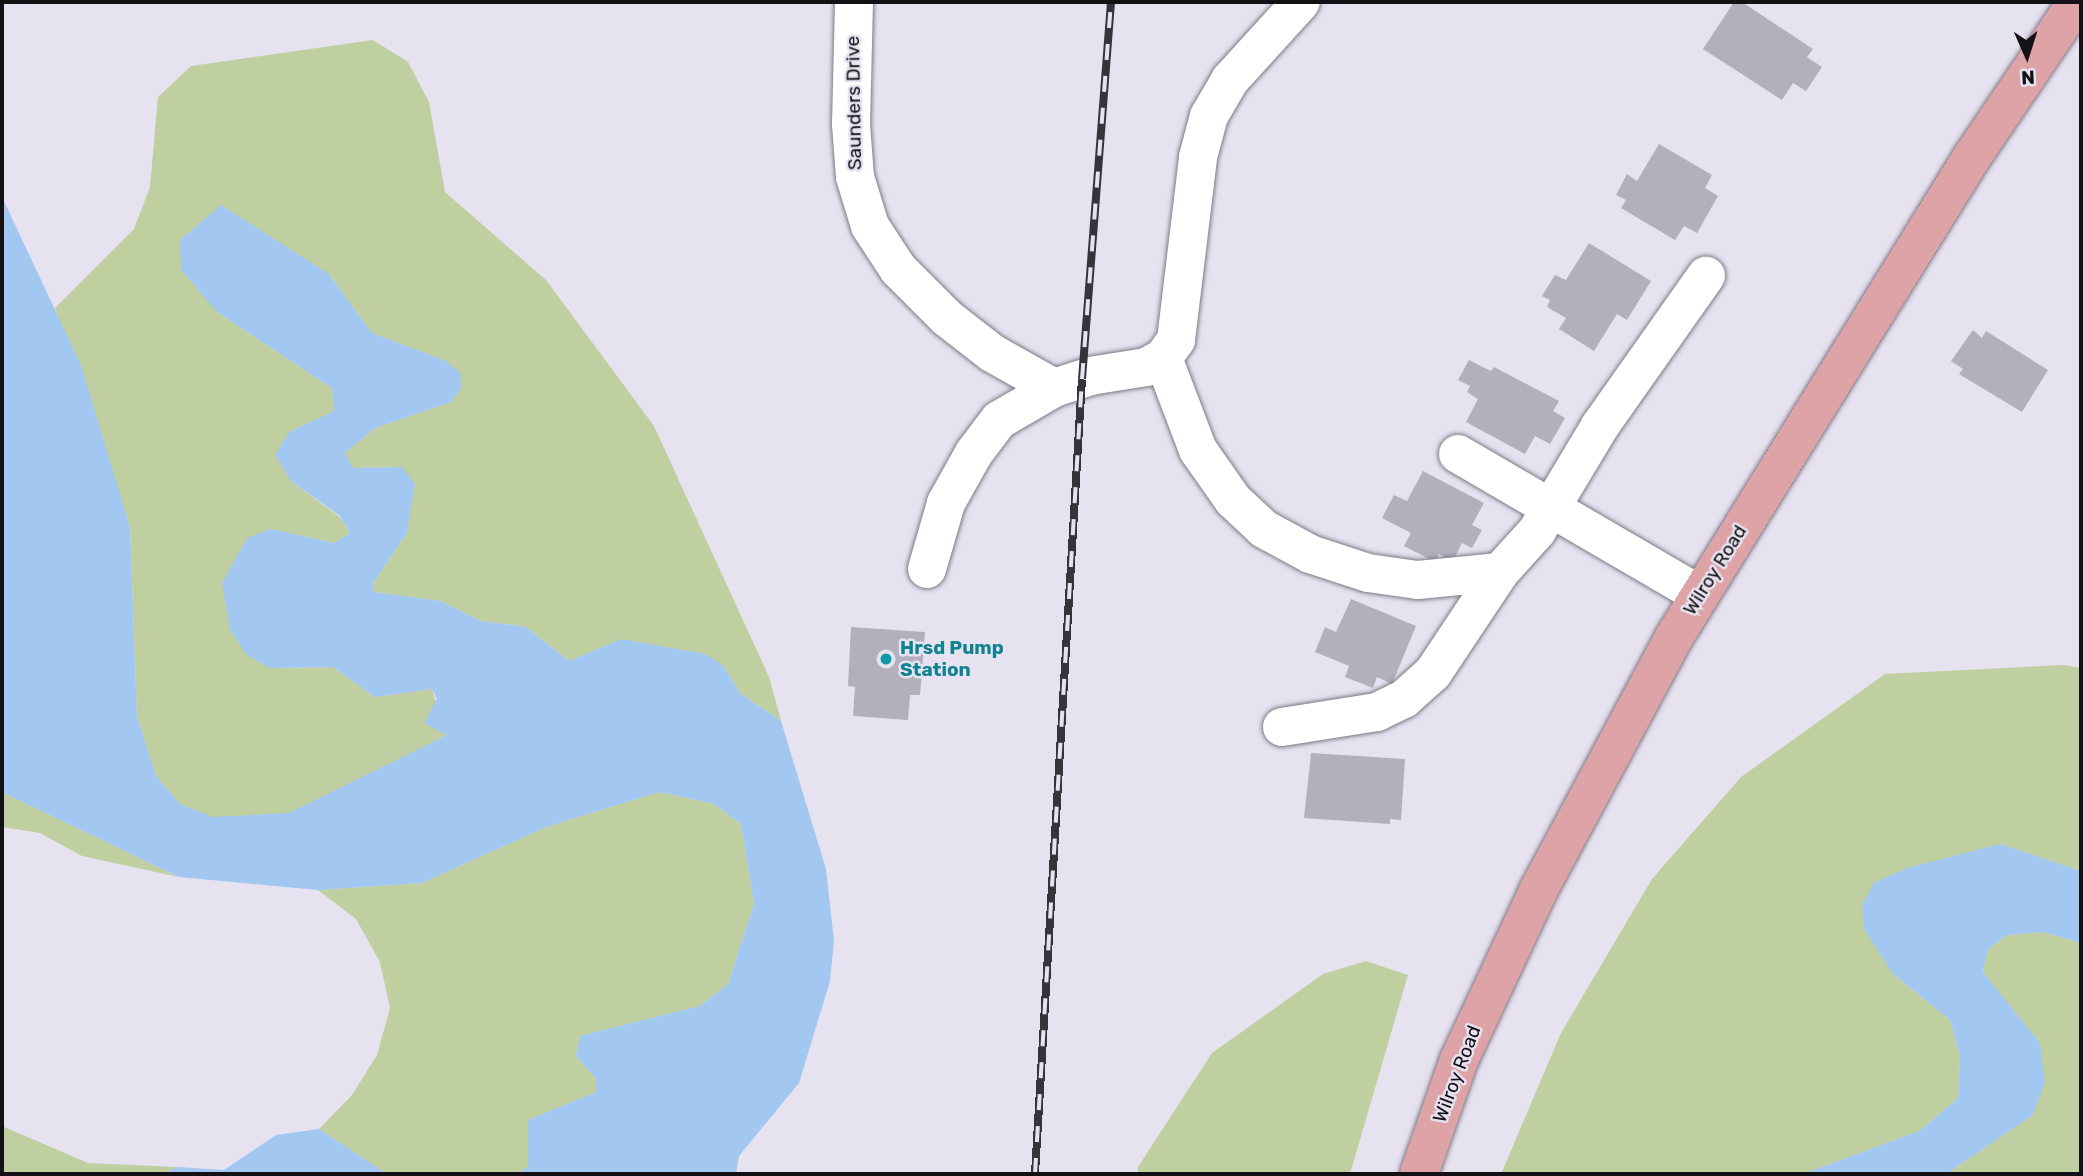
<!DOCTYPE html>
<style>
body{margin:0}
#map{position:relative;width:2083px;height:1176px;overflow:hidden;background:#e7e2f0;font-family:Rubik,sans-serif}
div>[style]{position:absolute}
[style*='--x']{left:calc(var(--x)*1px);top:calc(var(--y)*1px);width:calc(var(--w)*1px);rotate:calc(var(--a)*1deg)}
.green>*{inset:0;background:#bfcfa0}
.water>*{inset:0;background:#a2c7f1}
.building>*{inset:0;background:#b3afbc}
.roads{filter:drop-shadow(0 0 2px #7e7a86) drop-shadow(0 0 2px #7e7a86)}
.minor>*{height:38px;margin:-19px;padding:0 19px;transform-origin:19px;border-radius:19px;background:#fff}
.major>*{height:38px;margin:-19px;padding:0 19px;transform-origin:19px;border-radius:19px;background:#dda3a6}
.rail>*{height:8px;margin-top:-4px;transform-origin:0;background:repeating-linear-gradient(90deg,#e7e2f0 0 16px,#36343a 0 32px);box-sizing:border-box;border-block:2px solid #36343a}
.dots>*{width:19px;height:19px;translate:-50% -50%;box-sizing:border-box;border:4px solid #e7e2f0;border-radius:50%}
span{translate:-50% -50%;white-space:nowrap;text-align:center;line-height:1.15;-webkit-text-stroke:5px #e7e2f0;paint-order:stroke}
.street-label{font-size:19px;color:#131116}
.culture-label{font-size:19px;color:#0d838f;font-weight:700}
.left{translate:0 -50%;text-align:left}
.frame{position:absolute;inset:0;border:4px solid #131116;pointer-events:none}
.north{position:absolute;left:1992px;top:21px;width:70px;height:70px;-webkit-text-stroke:5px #e7e2f0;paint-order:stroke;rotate:177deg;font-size:19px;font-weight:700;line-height:28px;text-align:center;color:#131116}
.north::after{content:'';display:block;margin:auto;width:24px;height:32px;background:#131116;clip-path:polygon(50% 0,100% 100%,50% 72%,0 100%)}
</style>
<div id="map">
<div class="green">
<i style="clip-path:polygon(373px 40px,408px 62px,429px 102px,445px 192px,546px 280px,654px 426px,769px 677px,781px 721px,740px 693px,722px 664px,623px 639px,569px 661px,526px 627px,481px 621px,441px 601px,374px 592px,373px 584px,407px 533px,402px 467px,353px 468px,345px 453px,375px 428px,451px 402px,446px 361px,372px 333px,329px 274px,217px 312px,332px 388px,335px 411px,289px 432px,291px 481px,340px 517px,350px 533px,335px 543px,270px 529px,269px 668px,333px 667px,375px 697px,432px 689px,447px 735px,289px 814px,212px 818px,180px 804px,156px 777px,137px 717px,130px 527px,55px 308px,134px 229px,150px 187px,158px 97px,191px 66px)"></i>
<i style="clip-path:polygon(2064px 665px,2081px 668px,2081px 871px,2000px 844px,1892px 973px,1950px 1020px,1960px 1056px,1958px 1098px,1919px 1131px,1803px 1174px,1501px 1174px,1561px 1033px,1652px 879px,1741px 777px,1885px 674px)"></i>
<i style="clip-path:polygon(2px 792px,179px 877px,82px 856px,40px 833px,2px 827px)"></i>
<i style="clip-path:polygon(659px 792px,714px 804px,741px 824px,754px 904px,728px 984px,700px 1006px,580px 1036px,576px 1056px,596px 1079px,596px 1092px,528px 1120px,528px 1166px,519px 1174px,387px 1174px,319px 1129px,352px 1095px,377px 1055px,390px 1008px,380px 962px,356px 919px,318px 890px,422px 883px,546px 827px)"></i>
<i style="clip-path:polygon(2043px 932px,2081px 943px,2081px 1174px,1946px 1174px,2033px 1115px,2040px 1043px,1983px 973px,1988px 949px,2007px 935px)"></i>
<i style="clip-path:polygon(1366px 961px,1408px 975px,1350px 1174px,1138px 1174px,1138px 1167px,1212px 1053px,1323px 974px)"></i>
<i style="clip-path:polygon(2px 1126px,88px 1163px,177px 1167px,164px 1174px,2px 1174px)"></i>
</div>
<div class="water">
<i style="clip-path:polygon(2px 197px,81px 365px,130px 527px,137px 717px,156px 776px,180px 804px,213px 817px,289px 813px,447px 735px,424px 723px,437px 699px,432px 689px,375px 697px,333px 667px,269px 668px,246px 654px,230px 630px,222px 583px,247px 538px,270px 529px,335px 543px,350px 533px,340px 516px,291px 481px,275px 455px,289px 432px,334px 411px,332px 388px,217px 312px,181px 270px,180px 240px,221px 205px,329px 274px,372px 333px,446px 361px,461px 374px,461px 389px,451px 402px,375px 428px,345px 453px,353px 468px,402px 467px,415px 484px,407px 533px,373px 584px,374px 592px,441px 601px,481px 621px,526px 627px,569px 661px,622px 639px,705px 654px,722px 664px,740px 693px,781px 721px,826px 869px,834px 941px,830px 981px,799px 1083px,739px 1156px,736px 1174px,519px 1174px,528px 1166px,528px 1120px,596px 1092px,596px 1079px,576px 1056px,580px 1036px,700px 1006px,728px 984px,754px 904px,741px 824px,714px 804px,659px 792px,546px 827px,422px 883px,318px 890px,179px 877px,2px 792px)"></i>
<i style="clip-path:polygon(2000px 844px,2081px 871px,2081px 943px,2043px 932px,2007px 935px,1988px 949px,1983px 972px,2040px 1043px,2045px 1082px,2033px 1115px,1946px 1174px,1803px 1174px,1919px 1131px,1958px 1098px,1960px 1056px,1950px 1020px,1892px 973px,1864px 929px,1862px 905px,1874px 883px,1907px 868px)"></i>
<i style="clip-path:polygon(319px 1129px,387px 1174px,164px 1174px,177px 1167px,224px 1170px,276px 1135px)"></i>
</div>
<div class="building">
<i style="clip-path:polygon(1734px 2px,1742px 2px,1813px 49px,1807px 57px,1822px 67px,1806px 91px,1793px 83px,1782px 100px,1703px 49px)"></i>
<i style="clip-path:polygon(1659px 144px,1712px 175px,1705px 188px,1718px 196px,1697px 233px,1684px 226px,1675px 240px,1621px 208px,1626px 200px,1616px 195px,1627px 174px,1637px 181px)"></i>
<i style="clip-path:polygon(1589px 243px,1651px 281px,1627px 320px,1617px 314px,1594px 351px,1559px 329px,1566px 318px,1547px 307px,1550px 300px,1542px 296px,1555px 275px,1566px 280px)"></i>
<i style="clip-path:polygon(1973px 330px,1982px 338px,1986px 331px,2048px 370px,2022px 412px,1959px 374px,1963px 369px,1951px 361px)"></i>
<i style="clip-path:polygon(1469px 360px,1491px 371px,1494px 367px,1559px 401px,1553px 411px,1565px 418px,1550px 444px,1535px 436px,1525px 454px,1466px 422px,1478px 399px,1467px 392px,1470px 386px,1458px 380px)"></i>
<i style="clip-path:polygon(1423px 471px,1484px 503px,1472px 525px,1482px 530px,1472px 548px,1462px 543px,1453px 561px,1439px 554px,1435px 562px,1404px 546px,1411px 533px,1382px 518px,1394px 495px,1407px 501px)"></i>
<i style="clip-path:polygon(1351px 599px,1416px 626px,1392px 684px,1377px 677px,1373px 688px,1345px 677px,1349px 666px,1315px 652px,1325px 627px,1336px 632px)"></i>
<i style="clip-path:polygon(851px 627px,925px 632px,920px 695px,910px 695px,908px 720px,853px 716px,855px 687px,848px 686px)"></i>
<i style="clip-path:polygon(1311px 753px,1405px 759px,1401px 820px,1390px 819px,1390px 824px,1304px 818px)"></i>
</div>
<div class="roads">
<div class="minor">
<i style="--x:854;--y:2;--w:122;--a:91.4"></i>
<i style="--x:851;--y:124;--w:53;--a:85.7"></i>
<i style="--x:855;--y:177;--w:51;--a:73"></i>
<i style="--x:870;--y:226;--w:51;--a:56.9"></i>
<i style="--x:898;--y:269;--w:69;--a:45"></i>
<i style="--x:947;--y:318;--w:57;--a:37.9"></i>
<i style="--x:992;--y:353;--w:71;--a:29.4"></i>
<i style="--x:1054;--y:388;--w:38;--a:-18"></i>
<i style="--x:1090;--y:376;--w:57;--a:-9.1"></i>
<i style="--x:1146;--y:367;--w:19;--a:-28"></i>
<i style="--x:1163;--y:358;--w:22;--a:-54"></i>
<i style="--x:1176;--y:340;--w:184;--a:-83.1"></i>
<i style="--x:1198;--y:157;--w:42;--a:-75"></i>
<i style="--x:1209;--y:116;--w:42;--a:-59.7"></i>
<i style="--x:1230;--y:80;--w:105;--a:-47.7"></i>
<i style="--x:1163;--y:358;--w:98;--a:69.2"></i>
<i style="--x:1198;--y:450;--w:61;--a:55"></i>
<i style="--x:1233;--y:500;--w:42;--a:43.1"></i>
<i style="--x:1264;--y:529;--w:52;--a:28.5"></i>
<i style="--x:1310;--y:554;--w:61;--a:18.1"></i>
<i style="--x:1368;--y:573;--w:50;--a:8"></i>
<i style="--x:1418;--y:580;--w:82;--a:-5.6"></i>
<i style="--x:1500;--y:572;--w:55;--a:-47.9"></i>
<i style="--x:1537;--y:531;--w:122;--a:-59"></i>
<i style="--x:1600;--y:426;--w:184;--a:-54.8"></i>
<i style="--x:1458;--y:454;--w:280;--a:30.2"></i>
<i style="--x:927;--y:569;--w:69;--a:-73.9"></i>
<i style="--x:946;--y:503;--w:57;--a:-60.8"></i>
<i style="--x:974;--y:453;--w:41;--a:-52.9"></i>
<i style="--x:999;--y:420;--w:64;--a:-30.2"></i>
<i style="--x:1282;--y:727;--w:96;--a:-9"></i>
<i style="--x:1377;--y:712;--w:30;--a:-26"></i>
<i style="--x:1404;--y:699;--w:39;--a:-42"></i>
<i style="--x:1433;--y:673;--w:121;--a:-56.4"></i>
</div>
<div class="major">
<i style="--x:1419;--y:1174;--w:121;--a:-70.7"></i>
<i style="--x:1459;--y:1060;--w:187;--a:-64.9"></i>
<i style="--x:1538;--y:891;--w:286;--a:-61.8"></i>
<i style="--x:1673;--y:639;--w:567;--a:-58.19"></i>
<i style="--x:1972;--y:157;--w:187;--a:-55.9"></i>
</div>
</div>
<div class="rail">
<i style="--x:1035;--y:1174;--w:796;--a:-86.62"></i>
<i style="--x:1082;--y:379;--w:378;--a:-85.6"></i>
</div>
<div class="dots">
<i style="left:886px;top:659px;background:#0f9aa8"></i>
</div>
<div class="street-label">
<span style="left:854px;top:103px;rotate:-91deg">Saunders Drive</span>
<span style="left:1715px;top:570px;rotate:-58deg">Wilroy Road</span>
<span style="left:1457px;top:1074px;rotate:-69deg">Wilroy Road</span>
</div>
<div class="culture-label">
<span class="left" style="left:900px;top:659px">Hrsd Pump<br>Station</span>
</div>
<div class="frame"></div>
<div class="north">N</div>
</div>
